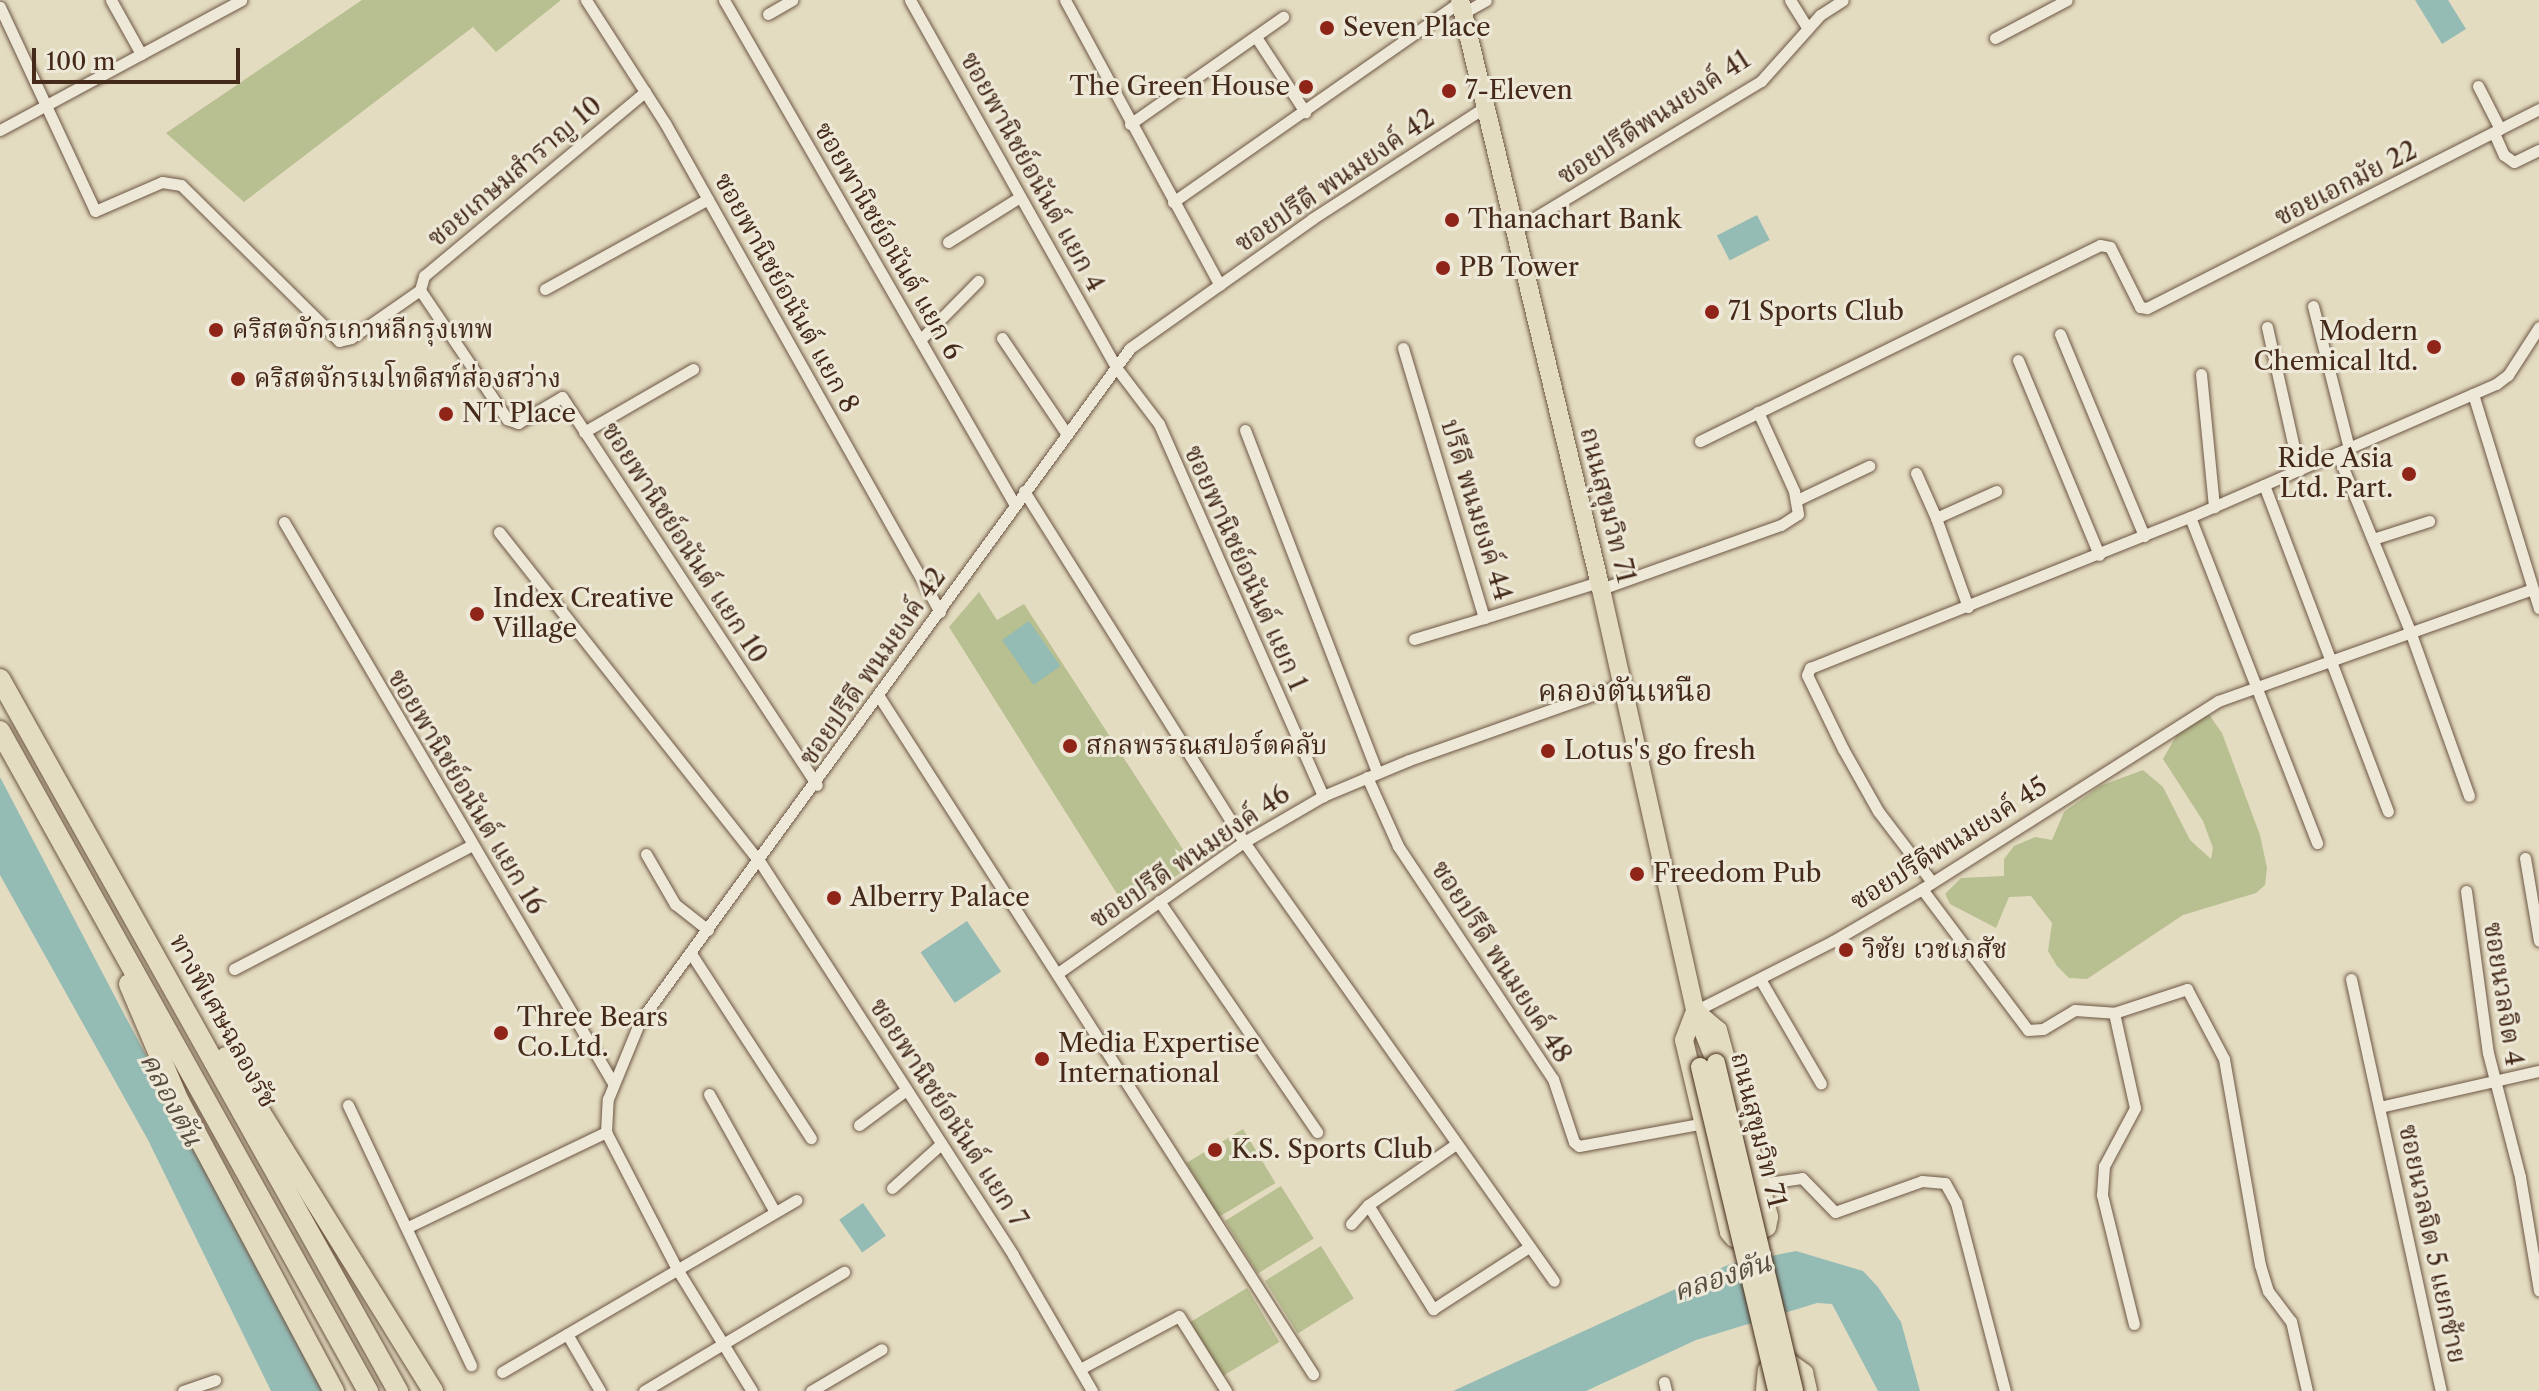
<!DOCTYPE html>
<meta charset="utf-8">
<style>
body{margin:0}
#map{position:relative;width:2539px;height:1391px;overflow:hidden;background:#e4dcc1;font-family:"Libre Caslon Text","Noto Serif Thai",serif}
div>[style]{position:absolute}
[style*='--x']{left:calc(var(--x)*1px);top:calc(var(--y)*1px);width:calc(var(--w)*1px);rotate:calc(var(--a)*1deg)}
.green>*{inset:0;background:#b8bf90;transform-origin:0 0}
.water>*{inset:0;background:#95bbb5;transform-origin:0 0}
.roads{filter:drop-shadow(0 0 2px #6d5644) drop-shadow(0 0 2px #6d5644)}
.street>*{height:11px;margin:-5.5px;padding:0 5.5px;transform-origin:5.5px;border-radius:5.5px;background:#ede8d7}
.primary>*{height:18px;margin:-9px;padding:0 9px;transform-origin:9px;border-radius:9px;background:#e4dcc1}
.highway>*{height:20px;margin:-10px;padding:0 10px;transform-origin:10px;border-radius:10px;background:#e4dcc1}
.bridges{filter:drop-shadow(0 0 2px #452a1a) drop-shadow(0 0 2px #452a1a)}
.primary-bridge>*{height:18px;margin:-9px;padding:0 9px;transform-origin:9px;border-radius:9px;background:#e4dcc1}
.dots>*{width:22px;height:22px;translate:-50% -50%;box-sizing:border-box;border:4px solid #ede8d7;border-radius:50%}
span{translate:-50% -50%;white-space:nowrap;text-align:center;line-height:1.15;-webkit-text-stroke:6px #ede8d7;paint-order:stroke}
.poi-label{font-size:26px;color:#452a1a}
.left{translate:0 -50%;text-align:left}
.right{translate:-100% -50%;text-align:right}
.street-label{font-size:26px;color:#452a1a}
.water-label{font-size:28px;color:#594e41;font-style:italic}
.quarter-label{font-size:30px;color:#452a1a}
.scale{position:absolute;left:32px;top:48px;width:208px;height:36px;box-sizing:border-box;border:4px solid #452a1a;border-top:0;padding-left:10px;font-size:24px;line-height:28px;white-space:nowrap;color:#452a1a;-webkit-text-stroke:6px #ede8d7;paint-order:stroke}
</style>
<div id="map">
<div class="green">
<i style="clip-path:polygon(362px 0,561px 0,496px 52px,473px 27px,244px 202px,166px 133px)"></i>
<i style="clip-path:polygon(979px 592px,997px 620px,1024px 604px,1193px 865px,1126px 908px,949px 627px)"></i>
<i style="clip-path:polygon(2206px 710px,2222px 733px,2260px 835px,2267px 868px,2265px 885px,2256px 893px,2183px 915px,2087px 979px,2069px 978px,2057px 966px,2048px 951px,2052px 923px,2031px 896px,2009px 897px,1996px 928px,1950px 904px,1945px 894px,1961px 878px,2004px 876px,2004px 859px,2014px 846px,2035px 837px,2052px 840px,2064px 812px,2100px 786px,2143px 770px,2163px 787px,2190px 840px,2211px 859px,2213px 848px,2203px 821px,2163px 759px,2179px 731px)"></i>
<i style="left:1243px;top:1129px;width:63px;height:66px;rotate:59deg"></i>
<i style="left:1281px;top:1186px;width:62px;height:66px;rotate:58deg"></i>
<i style="left:1321px;top:1246px;width:62px;height:66px;rotate:58deg"></i>
<i style="left:1247px;top:1288px;width:63px;height:66px;rotate:59deg"></i>
</div>
<div class="water">
<i style="clip-path:polygon(2415px 0,2448px 0,2466px 29px,2442px 44px)"></i>
<i style="left:1757px;top:215px;width:28px;height:45px;rotate:63deg"></i>
<i style="left:1029px;top:621px;width:55px;height:33px;rotate:55deg"></i>
<i style="clip-path:polygon(0 777px,125px 1016px,327px 1391px,271px 1391px,148px 1140px,0 875px)"></i>
<i style="left:967px;top:921px;width:61px;height:56px;rotate:56deg"></i>
<i style="left:863px;top:1203px;width:40px;height:29px;rotate:55deg"></i>
<i style="clip-path:polygon(1796px 1251px,1863px 1271px,1878px 1287px,1901px 1322px,1920px 1391px,1878px 1391px,1832px 1304px,1817px 1303px,1696px 1340px,1586px 1391px,1453px 1391px,1730px 1264px)"></i>
</div>
<div class="roads">
<div class="street">
<i style="--x:111;--y:0;--w:62;--a:60.9"></i>
<i style="--x:586;--y:0;--w:146;--a:57.3"></i>
<i style="--x:665;--y:123;--w:561;--a:60.65"></i>
<i style="--x:724;--y:0;--w:583;--a:60.05"></i>
<i style="--x:910;--y:0;--w:420;--a:60.7"></i>
<i style="--x:1115;--y:366;--w:73;--a:52.8"></i>
<i style="--x:1159;--y:424;--w:407;--a:66.2"></i>
<i style="--x:1065;--y:0;--w:324;--a:61.5"></i>
<i style="--x:1790;--y:0;--w:32;--a:58"></i>
<i style="--x:0;--y:7;--w:225;--a:65"></i>
<i style="--x:95;--y:211;--w:73;--a:-23.4"></i>
<i style="--x:162;--y:182;--w:19;--a:9"></i>
<i style="--x:181;--y:185;--w:222;--a:44.6"></i>
<i style="--x:339;--y:341;--w:12;--a:-14"></i>
<i style="--x:351;--y:338;--w:84;--a:-34.8"></i>
<i style="--x:420;--y:290;--w:156;--a:56"></i>
<i style="--x:507;--y:419;--w:12;--a:20"></i>
<i style="--x:518;--y:423;--w:51;--a:-30.6"></i>
<i style="--x:562;--y:397;--w:464;--a:56.7"></i>
<i style="--x:1463;--y:13;--w:26;--a:-29"></i>
<i style="--x:768;--y:14;--w:28;--a:-30"></i>
<i style="--x:1256;--y:37;--w:90;--a:56.8"></i>
<i style="--x:1995;--y:38;--w:81;--a:-27.8"></i>
<i style="--x:2478;--y:86;--w:48;--a:62.9"></i>
<i style="--x:1130;--y:124;--w:187;--a:-35"></i>
<i style="--x:0;--y:130;--w:274;--a:-28.3"></i>
<i style="--x:2494;--y:133;--w:24;--a:66"></i>
<i style="--x:2504;--y:155;--w:12;--a:35"></i>
<i style="--x:2514;--y:162;--w:28;--a:-26"></i>
<i style="--x:1173;--y:202;--w:350;--a:-34.9"></i>
<i style="--x:1514;--y:230;--w:288;--a:-31.1"></i>
<i style="--x:1761;--y:81;--w:89;--a:-48.2"></i>
<i style="--x:1820;--y:15;--w:27;--a:-33"></i>
<i style="--x:948;--y:242;--w:85;--a:-32"></i>
<i style="--x:545;--y:289;--w:186;--a:-28.9"></i>
<i style="--x:420;--y:290;--w:15;--a:-74"></i>
<i style="--x:424;--y:276;--w:288;--a:-39.8"></i>
<i style="--x:2313;--y:306;--w:146;--a:75.8"></i>
<i style="--x:2267;--y:327;--w:147;--a:77.4"></i>
<i style="--x:2060;--y:334;--w:219;--a:67.4"></i>
<i style="--x:1002;--y:338;--w:115;--a:56"></i>
<i style="--x:920;--y:340;--w:83;--a:-45.5"></i>
<i style="--x:1403;--y:348;--w:282;--a:73.3"></i>
<i style="--x:1484;--y:618;--w:121;--a:-17.4"></i>
<i style="--x:2018;--y:360;--w:211;--a:67.4"></i>
<i style="--x:2201;--y:374;--w:134;--a:84.4"></i>
<i style="--x:2473;--y:394;--w:224;--a:72.9"></i>
<i style="--x:1245;--y:430;--w:367;--a:68.9"></i>
<i style="--x:584;--y:432;--w:126;--a:-30"></i>
<i style="--x:1700;--y:441;--w:445;--a:-26.1"></i>
<i style="--x:2100;--y:245;--w:10;--a:11"></i>
<i style="--x:2110;--y:247;--w:67;--a:63.4"></i>
<i style="--x:2140;--y:307;--w:7;--a:8"></i>
<i style="--x:2147;--y:308;--w:440;--a:-26.9"></i>
<i style="--x:2337;--y:453;--w:192;--a:67.7"></i>
<i style="--x:2410;--y:631;--w:175;--a:70.3"></i>
<i style="--x:1916;--y:473;--w:49;--a:66"></i>
<i style="--x:2264;--y:485;--w:349;--a:69.2"></i>
<i style="--x:1024;--y:491;--w:414;--a:57.9"></i>
<i style="--x:1244;--y:842;--w:537;--a:54.77"></i>
<i style="--x:1797;--y:500;--w:80;--a:-25.3"></i>
<i style="--x:2190;--y:517;--w:350;--a:68.7"></i>
<i style="--x:284;--y:522;--w:650;--a:59.61"></i>
<i style="--x:499;--y:532;--w:421;--a:51.7"></i>
<i style="--x:760;--y:862;--w:467;--a:57.2"></i>
<i style="--x:1013;--y:1255;--w:157;--a:59.8"></i>
<i style="--x:2373;--y:539;--w:59;--a:-17.8"></i>
<i style="--x:1601;--y:589;--w:191;--a:-19.6"></i>
<i style="--x:1781;--y:525;--w:20;--a:-33"></i>
<i style="--x:1798;--y:514;--w:23;--a:-100"></i>
<i style="--x:1794;--y:491;--w:87;--a:-114.5"></i>
<i style="--x:1968;--y:607;--w:95;--a:-109.8"></i>
<i style="--x:1936;--y:518;--w:66;--a:-24.2"></i>
<i style="--x:1414;--y:639;--w:73;--a:-16.7"></i>
<i style="--x:880;--y:698;--w:803;--a:57.36"></i>
<i style="--x:1367;--y:777;--w:76;--a:65.8"></i>
<i style="--x:1398;--y:846;--w:280;--a:56.4"></i>
<i style="--x:1553;--y:1079;--w:66;--a:71.6"></i>
<i style="--x:1574;--y:1142;--w:6;--a:39"></i>
<i style="--x:1579;--y:1146;--w:127;--a:-10.4"></i>
<i style="--x:646;--y:854;--w:58;--a:59.9"></i>
<i style="--x:675;--y:904;--w:42;--a:38.2"></i>
<i style="--x:2525;--y:858;--w:84;--a:80.4"></i>
<i style="--x:1932;--y:882;--w:89;--a:-127.3"></i>
<i style="--x:1878;--y:811;--w:71;--a:-119.4"></i>
<i style="--x:1843;--y:749;--w:82;--a:-115.9"></i>
<i style="--x:1807;--y:675;--w:8;--a:-67"></i>
<i style="--x:1810;--y:668;--w:409;--a:-21.7"></i>
<i style="--x:2190;--y:517;--w:334;--a:-23.5"></i>
<i style="--x:2496;--y:384;--w:15;--a:-37"></i>
<i style="--x:2508;--y:375;--w:57;--a:-57.1"></i>
<i style="--x:1922;--y:889;--w:176;--a:53.1"></i>
<i style="--x:2028;--y:1030;--w:15;--a:-4"></i>
<i style="--x:2043;--y:1029;--w:37;--a:-31"></i>
<i style="--x:2075;--y:1010;--w:39;--a:4"></i>
<i style="--x:2114;--y:1013;--w:77;--a:-18.2"></i>
<i style="--x:2187;--y:989;--w:79;--a:62.1"></i>
<i style="--x:2224;--y:1059;--w:209;--a:80.1"></i>
<i style="--x:2260;--y:1265;--w:27;--a:73"></i>
<i style="--x:2268;--y:1291;--w:38;--a:53"></i>
<i style="--x:2291;--y:1321;--w:72;--a:77.1"></i>
<i style="--x:2466;--y:891;--w:163;--a:82.3"></i>
<i style="--x:2488;--y:1053;--w:128;--a:75.5"></i>
<i style="--x:2520;--y:1177;--w:115;--a:80.5"></i>
<i style="--x:1159;--y:901;--w:280;--a:55.6"></i>
<i style="--x:690;--y:952;--w:222;--a:57"></i>
<i style="--x:234;--y:969;--w:268;--a:-27.5"></i>
<i style="--x:1058;--y:973;--w:228;--a:-35.2"></i>
<i style="--x:1244;--y:842;--w:91;--a:-30.2"></i>
<i style="--x:1323;--y:796;--w:93;--a:-22.7"></i>
<i style="--x:1409;--y:760;--w:225;--a:-19.5"></i>
<i style="--x:1760;--y:979;--w:121;--a:59.8"></i>
<i style="--x:2351;--y:979;--w:422;--a:77.7"></i>
<i style="--x:1695;--y:1011;--w:155;--a:-26.9"></i>
<i style="--x:1833;--y:941;--w:103;--a:-30.3"></i>
<i style="--x:1922;--y:889;--w:351;--a:-32.4"></i>
<i style="--x:2218;--y:701;--w:334;--a:-19.6"></i>
<i style="--x:2114;--y:1013;--w:97;--a:77.5"></i>
<i style="--x:2135;--y:1108;--w:66;--a:118.1"></i>
<i style="--x:2104;--y:1166;--w:29;--a:94"></i>
<i style="--x:2102;--y:1195;--w:133;--a:76.1"></i>
<i style="--x:709;--y:1094;--w:135;--a:60.8"></i>
<i style="--x:348;--y:1105;--w:288;--a:64.7"></i>
<i style="--x:2380;--y:1107;--w:163;--a:-12.8"></i>
<i style="--x:859;--y:1125;--w:59;--a:-36.7"></i>
<i style="--x:1760;--y:1184;--w:42;--a:-8.1"></i>
<i style="--x:1802;--y:1178;--w:47;--a:45.9"></i>
<i style="--x:1835;--y:1212;--w:92;--a:-19.6"></i>
<i style="--x:1922;--y:1181;--w:23;--a:5"></i>
<i style="--x:1945;--y:1183;--w:23;--a:61"></i>
<i style="--x:1956;--y:1203;--w:194;--a:75.4"></i>
<i style="--x:892;--y:1188;--w:66;--a:-41.9"></i>
<i style="--x:1368;--y:1205;--w:123;--a:58"></i>
<i style="--x:1433;--y:1309;--w:114;--a:-32.9"></i>
<i style="--x:1351;--y:1224;--w:25;--a:-48"></i>
<i style="--x:1368;--y:1205;--w:107;--a:-34.7"></i>
<i style="--x:408;--y:1227;--w:220;--a:-25.6"></i>
<i style="--x:567;--y:1334;--w:66;--a:59.9"></i>
<i style="--x:1080;--y:1369;--w:112;--a:-28.2"></i>
<i style="--x:1179;--y:1316;--w:89;--a:57.9"></i>
<i style="--x:502;--y:1372;--w:341;--a:-30.3"></i>
<i style="--x:1664;--y:1382;--w:9;--a:77"></i>
<i style="--x:183;--y:1391;--w:34;--a:-19"></i>
<i style="--x:644;--y:1391;--w:233;--a:-30.8"></i>
<i style="--x:752;--y:1391;--w:143;--a:-121.6"></i>
<i style="--x:677;--y:1269;--w:154;--a:-117.4"></i>
<i style="--x:606;--y:1132;--w:33;--a:-87"></i>
<i style="--x:608;--y:1099;--w:84;--a:-67.7"></i>
<i style="--x:640;--y:1021;--w:832;--a:-53.94"></i>
<i style="--x:1130;--y:348;--w:223;--a:-35.3"></i>
<i style="--x:1312;--y:219;--w:206;--a:-32.9"></i>
<i style="--x:811;--y:1391;--w:82;--a:-30.6"></i>
</div>
<div class="primary">
<i style="--x:1460;--y:0;--w:606;--a:76.54"></i>
<i style="--x:1601;--y:589;--w:432;--a:77.4"></i>
<i style="--x:1695;--y:1011;--w:56;--a:68"></i>
<i style="--x:1695;--y:1011;--w:30;--a:40"></i>
<i style="--x:1718;--y:1030;--w:194;--a:74.7"></i>
<i style="--x:1769;--y:1217;--w:10;--a:101"></i>
<i style="--x:1767;--y:1227;--w:24;--a:152"></i>
<i style="--x:1746;--y:1238;--w:12;--a:180"></i>
<i style="--x:1734;--y:1238;--w:8;--a:-130"></i>
<i style="--x:1729;--y:1232;--w:197;--a:-103.2"></i>
<i style="--x:1684;--y:1040;--w:31;--a:-69"></i>
<i style="--x:1765;--y:1391;--w:21;--a:-85"></i>
<i style="--x:1767;--y:1370;--w:23;--a:-20"></i>
<i style="--x:1789;--y:1362;--w:19;--a:36"></i>
<i style="--x:1804;--y:1373;--w:18;--a:77"></i>
</div>
<div class="highway">
<i style="--x:0;--y:679;--w:816;--a:60.8"></i>
<i style="--x:0;--y:731;--w:756;--a:60.86"></i>
<i style="--x:129;--y:984;--w:127;--a:66.9"></i>
<i style="--x:179;--y:1101;--w:329;--a:61.9"></i>
<i style="--x:226;--y:1057;--w:393;--a:58.2"></i>
</div>
</div>
<div class="bridges">
<div class="primary-bridge">
<i style="--x:1716;--y:1063;--w:337;--a:76.6"></i>
<i style="--x:1700;--y:1067;--w:333;--a:76.6"></i>
</div>
</div>
<div class="dots">
<i style="left:1327px;top:28px;background:#8f2418"></i>
<i style="left:1306px;top:87px;background:#8f2418"></i>
<i style="left:1449px;top:91px;background:#8f2418"></i>
<i style="left:1452px;top:220px;background:#8f2418"></i>
<i style="left:1443px;top:268px;background:#8f2418"></i>
<i style="left:1712px;top:312px;background:#8f2418"></i>
<i style="left:216px;top:330px;background:#8f2418"></i>
<i style="left:2434px;top:347px;background:#8f2418"></i>
<i style="left:238px;top:379px;background:#8f2418"></i>
<i style="left:446px;top:414px;background:#8f2418"></i>
<i style="left:2409px;top:474px;background:#8f2418"></i>
<i style="left:477px;top:614px;background:#8f2418"></i>
<i style="left:1070px;top:746px;background:#8f2418"></i>
<i style="left:1548px;top:751px;background:#8f2418"></i>
<i style="left:1637px;top:874px;background:#8f2418"></i>
<i style="left:834px;top:898px;background:#8f2418"></i>
<i style="left:1846px;top:950px;background:#8f2418"></i>
<i style="left:501px;top:1033px;background:#8f2418"></i>
<i style="left:1042px;top:1059px;background:#8f2418"></i>
<i style="left:1215px;top:1150px;background:#8f2418"></i>
</div>
<div class="poi-label">
<span class="left" style="left:1343px;top:28px">Seven Place</span>
<span class="right" style="left:1290px;top:87px">The Green House</span>
<span class="left" style="left:1465px;top:91px">7-Eleven</span>
<span class="left" style="left:1468px;top:220px">Thanachart Bank</span>
<span class="left" style="left:1459px;top:268px">PB Tower</span>
<span class="left" style="left:1728px;top:312px">71 Sports Club</span>
<span class="left" style="left:232px;top:330px">คริสตจักรเกาหลีกรุงเทพ</span>
<span class="right" style="left:2418px;top:347px">Modern<br>Chemical ltd.</span>
<span class="left" style="left:254px;top:379px">คริสตจักรเมโทดิสท์ส่องสว่าง</span>
<span class="left" style="left:462px;top:414px">NT Place</span>
<span class="right" style="left:2393px;top:474px">Ride Asia<br>Ltd. Part.</span>
<span class="left" style="left:493px;top:614px">Index Creative<br>Village</span>
<span class="left" style="left:1086px;top:746px">สกลพรรณสปอร์ตคลับ</span>
<span class="left" style="left:1564px;top:751px">Lotus's go fresh</span>
<span class="left" style="left:1653px;top:874px">Freedom Pub</span>
<span class="left" style="left:850px;top:898px">Alberry Palace</span>
<span class="left" style="left:1862px;top:950px">วิชัย เวชเภสัช</span>
<span class="left" style="left:517px;top:1033px">Three Bears<br>Co.Ltd.</span>
<span class="left" style="left:1058px;top:1059px">Media Expertise<br>International</span>
<span class="left" style="left:1231px;top:1150px">K.S. Sports Club</span>
</div>
<div class="street-label">
<span style="left:1654px;top:118px;rotate:-33deg">ซอยปรีดีพนมยงค์ 41</span>
<span style="left:515px;top:172px;rotate:-40deg">ซอยเกษมสำราญ 10</span>
<span style="left:1032px;top:172px;rotate:61deg">ซอยพานิชย์อนันต์ แยก 4</span>
<span style="left:1335px;top:181px;rotate:-34deg">ซอยปรีดี พนมยงค์ 42</span>
<span style="left:2346px;top:184px;rotate:-27deg">ซอยเอกมัย 22</span>
<span style="left:888px;top:241px;rotate:60deg">ซอยพานิชย์อนันต์ แยก 6</span>
<span style="left:786px;top:293px;rotate:61deg">ซอยพานิชย์อนันต์ แยก 8</span>
<span style="left:1607px;top:505px;rotate:76deg">ถนนสุขุมวิท 71</span>
<span style="left:1476px;top:510px;rotate:73deg">ปรีดี พนมยงค์ 44</span>
<span style="left:684px;top:543px;rotate:57deg">ซอยพานิชย์อนันต์ แยก 10</span>
<span style="left:1245px;top:568px;rotate:66deg">ซอยพานิชย์อนันต์ แยก 1</span>
<span style="left:873px;top:667px;rotate:-55deg">ซอยปรีดี พนมยงค์ 42</span>
<span style="left:466px;top:792px;rotate:59deg">ซอยพานิชย์อนันต์ แยก 16</span>
<span style="left:1949px;top:844px;rotate:-32deg">ซอยปรีดีพนมยงค์ 45</span>
<span style="left:1190px;top:857px;rotate:-34deg">ซอยปรีดี พนมยงค์ 46</span>
<span style="left:1501px;top:962px;rotate:57deg">ซอยปรีดี พนมยงค์ 48</span>
<span style="left:2503px;top:994px;rotate:81deg">ซอยนวลจิต 4</span>
<span style="left:223px;top:1021px;rotate:61deg">ทางพิเศษฉลองรัช</span>
<span style="left:948px;top:1113px;rotate:57deg">ซอยพานิชย์อนันต์ แยก 7</span>
<span style="left:1758px;top:1130px;rotate:76deg">ถนนสุขุมวิท 71</span>
<span style="left:2432px;top:1244px;rotate:78deg">ซอยนวลจิต 5 แยกซ้าย</span>
</div>
<div class="water-label">
<span style="left:172px;top:1099px;rotate:62deg">คลองตัน</span>
<span style="left:1722px;top:1276px;rotate:-18deg">คลองตัน</span>
</div>
<div class="quarter-label">
<span style="left:1625px;top:691px">คลองตันเหนือ</span>
</div>
<div class="scale">100 m</div>
</div>
